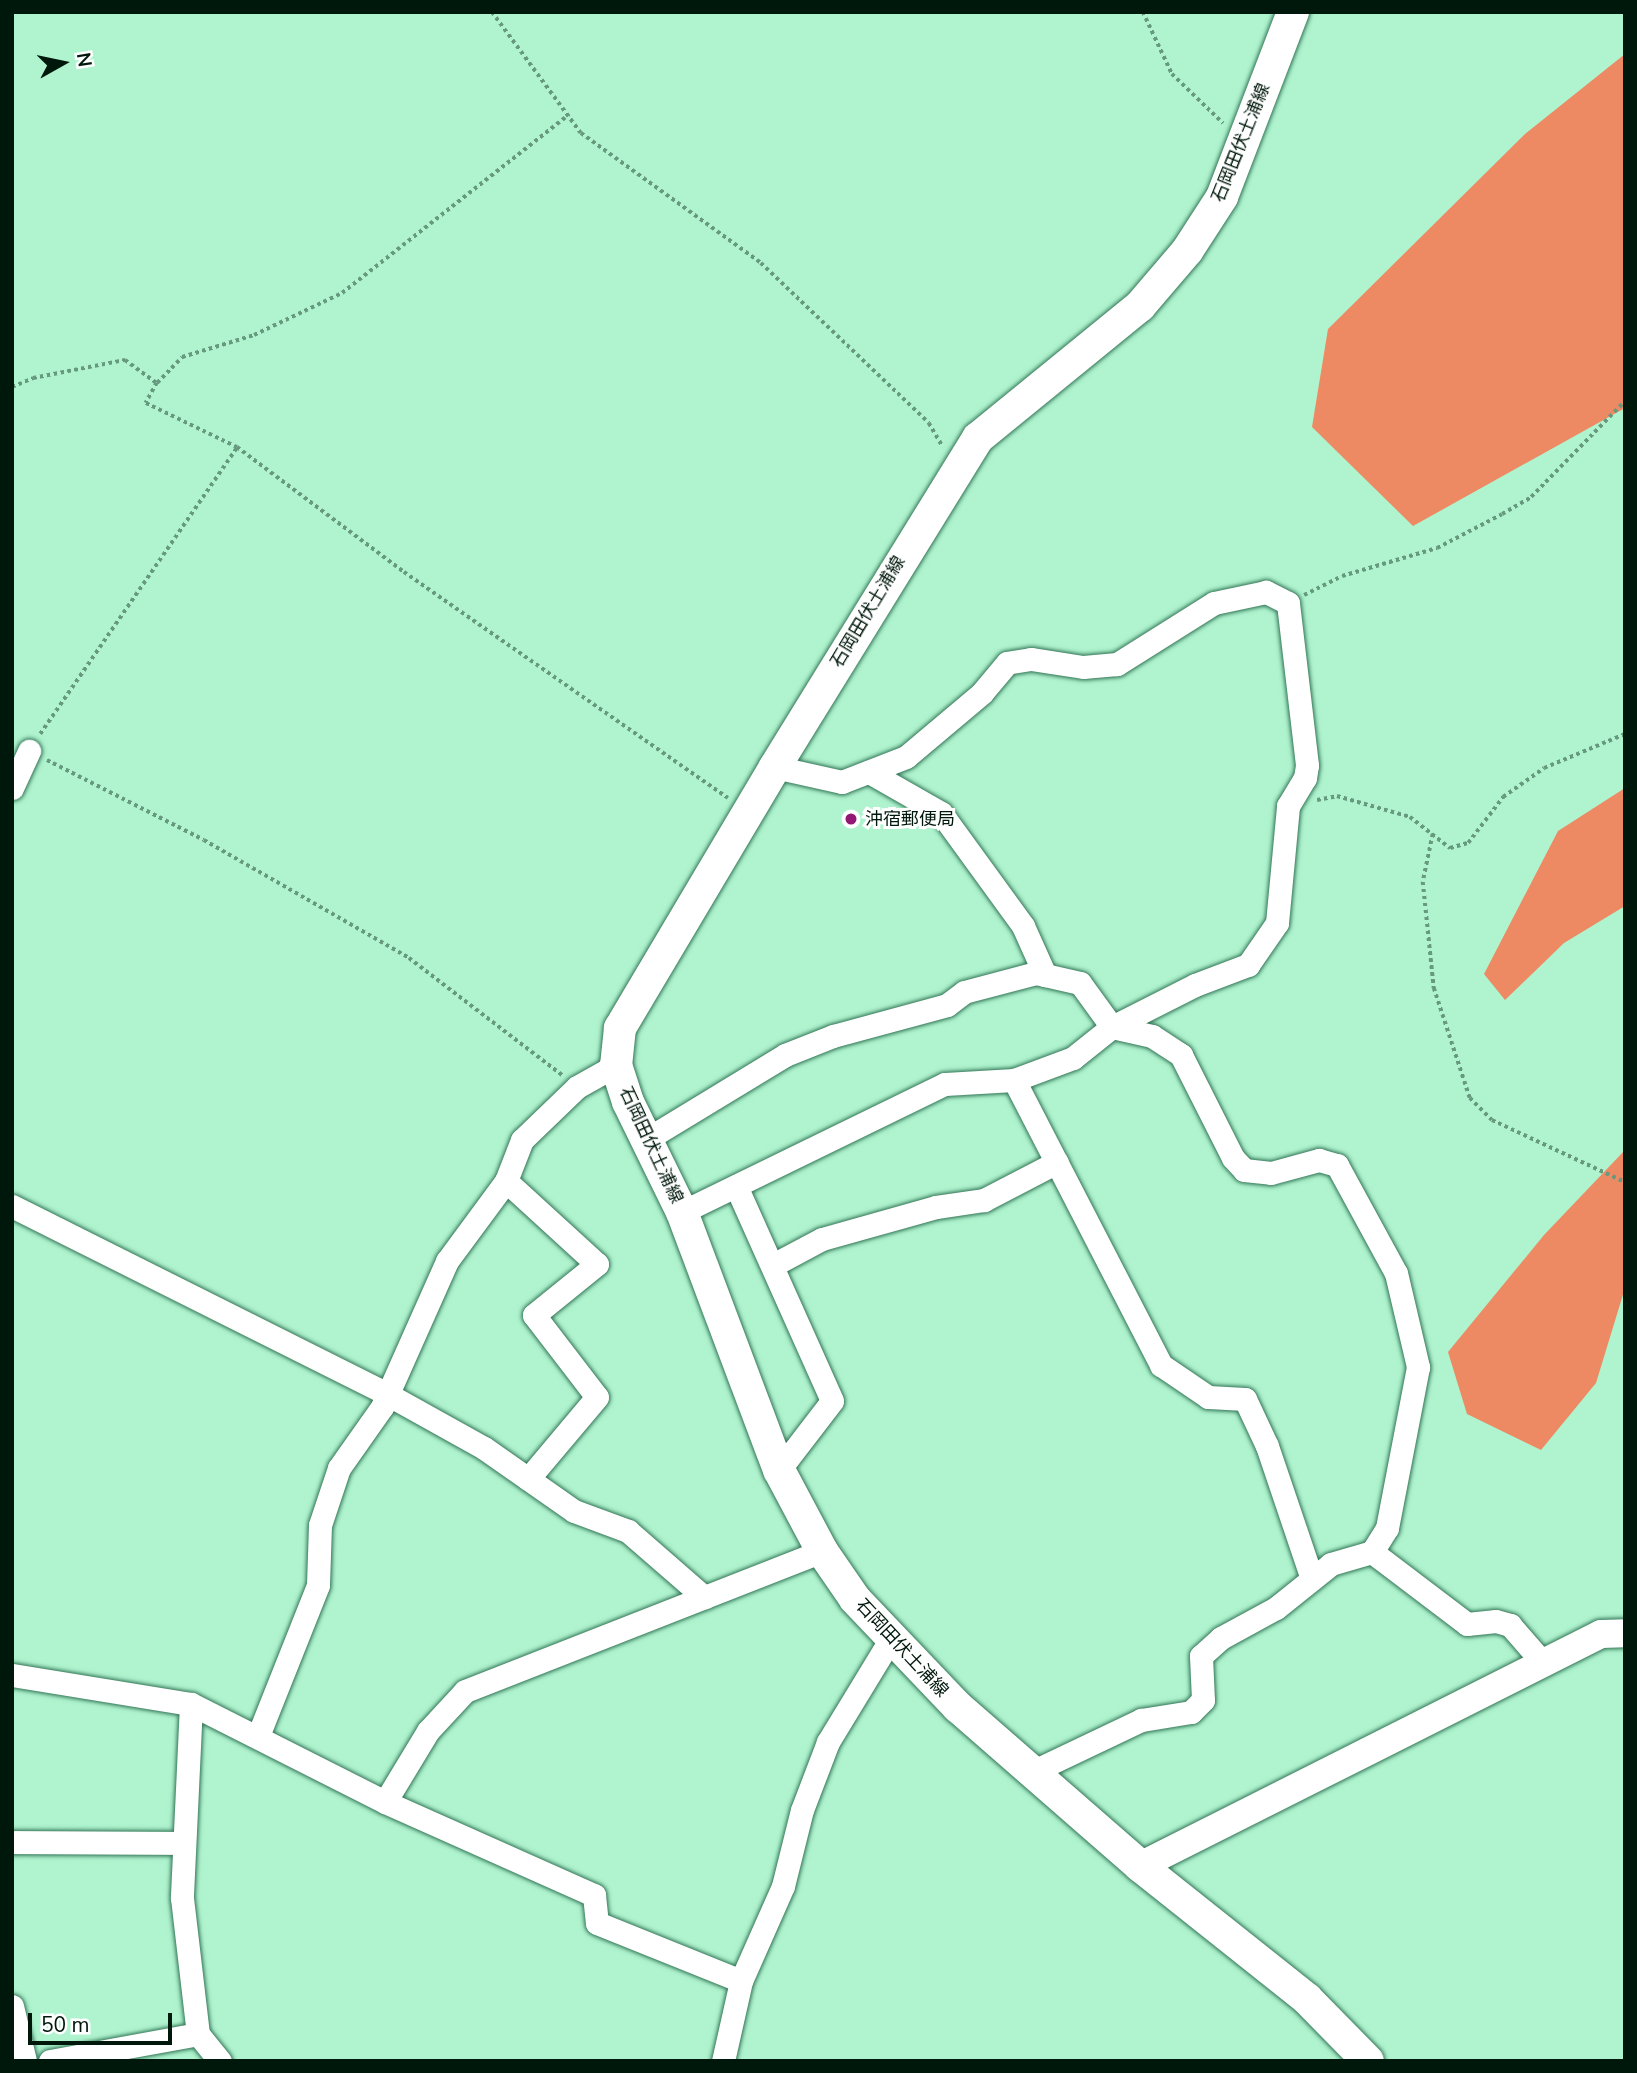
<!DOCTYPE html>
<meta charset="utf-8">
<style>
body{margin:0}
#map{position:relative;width:1637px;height:2073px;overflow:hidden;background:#aff4cf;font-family:"Nunito Sans","Noto Sans JP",sans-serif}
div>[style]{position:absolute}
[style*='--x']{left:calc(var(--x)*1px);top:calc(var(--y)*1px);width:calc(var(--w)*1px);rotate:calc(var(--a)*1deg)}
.forest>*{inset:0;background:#ed8963}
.path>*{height:3.5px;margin-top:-1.75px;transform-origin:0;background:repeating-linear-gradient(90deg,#67997e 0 3.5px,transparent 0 7px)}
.roads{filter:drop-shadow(0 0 2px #337556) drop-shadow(0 0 2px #337556)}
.minor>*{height:23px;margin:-11.5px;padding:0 11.5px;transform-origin:11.5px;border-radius:11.5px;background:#fff}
.tertiary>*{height:28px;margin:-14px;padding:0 14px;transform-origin:14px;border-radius:14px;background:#fff}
.secondary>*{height:32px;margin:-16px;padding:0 16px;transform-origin:16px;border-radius:16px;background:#fff}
.dots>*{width:19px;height:19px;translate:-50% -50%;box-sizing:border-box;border:4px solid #fff;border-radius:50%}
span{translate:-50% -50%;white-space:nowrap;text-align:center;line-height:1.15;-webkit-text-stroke:6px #fff;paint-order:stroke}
.street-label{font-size:18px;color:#00180c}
.poi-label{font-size:18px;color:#00180c}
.left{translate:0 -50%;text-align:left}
.frame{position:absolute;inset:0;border:14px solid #00180c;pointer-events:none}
.north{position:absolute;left:28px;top:28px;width:70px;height:70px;-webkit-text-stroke:5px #fff;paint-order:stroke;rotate:81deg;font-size:19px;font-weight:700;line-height:28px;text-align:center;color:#00180c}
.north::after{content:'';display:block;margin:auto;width:24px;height:32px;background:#00180c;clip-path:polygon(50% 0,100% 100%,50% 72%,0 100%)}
.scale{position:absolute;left:28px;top:2013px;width:144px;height:32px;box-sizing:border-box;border:4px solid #00180c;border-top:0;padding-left:9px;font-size:21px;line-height:24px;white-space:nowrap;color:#00180c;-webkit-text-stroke:5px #fff;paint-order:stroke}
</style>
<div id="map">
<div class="forest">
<i style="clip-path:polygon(1625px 54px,1625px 408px,1413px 526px,1312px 427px,1328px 329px,1525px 134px)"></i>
<i style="clip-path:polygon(1625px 788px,1625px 906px,1564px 943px,1505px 1000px,1484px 974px,1558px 831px)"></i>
<i style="clip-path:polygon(1625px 1150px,1625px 1288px,1596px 1383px,1541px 1450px,1467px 1414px,1448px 1352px,1544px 1235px)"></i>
</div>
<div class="path">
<i style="--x:492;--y:12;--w:150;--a:53.7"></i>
<i style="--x:581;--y:133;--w:222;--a:35.8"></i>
<i style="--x:761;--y:263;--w:232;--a:43.6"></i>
<i style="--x:929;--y:423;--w:28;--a:60"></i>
<i style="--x:1143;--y:12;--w:68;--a:64.9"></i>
<i style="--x:1172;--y:74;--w:71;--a:43.9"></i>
<i style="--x:157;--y:383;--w:36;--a:-46"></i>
<i style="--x:182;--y:357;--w:75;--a:-17"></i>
<i style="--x:254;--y:335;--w:98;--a:-25.5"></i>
<i style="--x:342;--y:293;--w:288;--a:-38.2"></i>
<i style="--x:12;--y:387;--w:23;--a:-23"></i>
<i style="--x:33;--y:378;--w:94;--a:-11.1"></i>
<i style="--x:125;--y:360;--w:39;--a:36"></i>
<i style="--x:157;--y:383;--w:23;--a:119"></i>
<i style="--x:146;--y:403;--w:101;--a:25.8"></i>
<i style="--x:237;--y:447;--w:209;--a:36.8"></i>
<i style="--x:404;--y:572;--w:395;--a:34.9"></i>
<i style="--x:1304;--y:595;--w:42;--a:-26.6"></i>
<i style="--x:1342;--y:576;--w:99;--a:-16.4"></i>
<i style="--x:1437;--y:548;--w:73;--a:-27.6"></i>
<i style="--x:1502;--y:514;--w:34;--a:-30"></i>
<i style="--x:1531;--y:497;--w:134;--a:-45.6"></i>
<i style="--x:40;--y:734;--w:348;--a:-55.5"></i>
<i style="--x:47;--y:760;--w:176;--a:27"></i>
<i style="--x:204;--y:840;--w:237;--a:29.9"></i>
<i style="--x:409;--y:958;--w:193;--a:37.4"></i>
<i style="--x:1317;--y:800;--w:20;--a:-11"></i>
<i style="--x:1337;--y:796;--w:76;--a:16"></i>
<i style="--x:1410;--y:817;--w:51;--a:37.8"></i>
<i style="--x:1450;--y:848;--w:19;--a:-16"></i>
<i style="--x:1468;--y:843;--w:58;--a:-52.7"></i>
<i style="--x:1503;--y:797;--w:50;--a:-35.3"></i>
<i style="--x:1544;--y:768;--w:88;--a:-22.8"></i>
<i style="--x:1433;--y:834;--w:49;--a:101.8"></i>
<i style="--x:1423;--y:882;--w:107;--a:84.1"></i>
<i style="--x:1434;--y:988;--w:116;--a:71.9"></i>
<i style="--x:1470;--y:1098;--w:31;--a:45"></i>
<i style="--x:1492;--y:1120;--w:147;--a:25"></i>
</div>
<div class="roads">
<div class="minor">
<i style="--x:869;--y:772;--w:83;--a:29.7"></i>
<i style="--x:941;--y:813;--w:140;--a:54"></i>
<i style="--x:1023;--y:926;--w:54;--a:65.8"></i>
<i style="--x:12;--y:788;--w:41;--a:-65.3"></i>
<i style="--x:1014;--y:1080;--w:321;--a:62.7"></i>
<i style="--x:1161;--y:1365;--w:57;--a:34.2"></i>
<i style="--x:1208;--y:1397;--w:37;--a:3"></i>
<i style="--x:1245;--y:1399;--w:52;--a:64.9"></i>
<i style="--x:1267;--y:1446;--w:140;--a:71.3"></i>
<i style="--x:647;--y:1139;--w:162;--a:-31.3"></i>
<i style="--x:785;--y:1055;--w:52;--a:-21.6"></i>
<i style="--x:833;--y:1036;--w:118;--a:-15.2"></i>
<i style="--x:947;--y:1005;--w:21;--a:-37"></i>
<i style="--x:964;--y:992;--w:74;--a:-14.8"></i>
<i style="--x:1036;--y:973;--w:45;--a:12.8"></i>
<i style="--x:1080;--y:983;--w:54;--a:54"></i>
<i style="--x:1112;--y:1027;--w:41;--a:12.7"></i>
<i style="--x:1152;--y:1036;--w:35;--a:33"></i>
<i style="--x:1181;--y:1055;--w:115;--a:63.2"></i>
<i style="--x:1233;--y:1158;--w:16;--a:47"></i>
<i style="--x:1244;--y:1170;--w:27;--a:6"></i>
<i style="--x:1271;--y:1173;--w:50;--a:-15.2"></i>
<i style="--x:1319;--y:1160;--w:19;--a:16"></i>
<i style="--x:1337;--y:1165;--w:123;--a:61.4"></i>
<i style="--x:1396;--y:1273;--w:97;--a:76.8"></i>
<i style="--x:1418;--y:1367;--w:164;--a:100.9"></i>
<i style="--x:1387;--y:1528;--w:28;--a:122"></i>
<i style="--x:1372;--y:1552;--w:43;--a:163.7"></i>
<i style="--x:1331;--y:1564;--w:70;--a:141.3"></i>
<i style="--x:1276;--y:1608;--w:63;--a:151.4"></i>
<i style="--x:1221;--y:1638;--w:27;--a:138"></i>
<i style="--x:1201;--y:1656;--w:44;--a:87.4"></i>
<i style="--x:1203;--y:1700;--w:17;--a:135"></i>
<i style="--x:1191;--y:1712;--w:51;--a:170.9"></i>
<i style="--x:1141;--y:1720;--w:119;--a:154.5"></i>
<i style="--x:506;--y:1181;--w:123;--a:42.4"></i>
<i style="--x:597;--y:1264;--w:81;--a:141"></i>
<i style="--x:534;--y:1315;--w:103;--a:52.5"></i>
<i style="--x:597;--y:1397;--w:107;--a:130.1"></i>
<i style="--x:736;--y:1186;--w:235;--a:65.9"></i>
<i style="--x:832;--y:1401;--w:87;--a:127.5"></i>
<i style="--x:12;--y:1206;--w:419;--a:26.6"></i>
<i style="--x:387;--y:1394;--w:111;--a:29.1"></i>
<i style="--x:484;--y:1448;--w:110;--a:35"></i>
<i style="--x:574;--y:1511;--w:58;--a:20.3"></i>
<i style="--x:628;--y:1531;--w:101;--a:41"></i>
<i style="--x:682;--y:1212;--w:292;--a:-26"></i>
<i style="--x:945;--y:1084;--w:69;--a:-3.3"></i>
<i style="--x:1014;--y:1080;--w:63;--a:-20.4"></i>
<i style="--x:1073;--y:1058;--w:50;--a:-38.5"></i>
<i style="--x:1112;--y:1027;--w:93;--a:-26.8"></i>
<i style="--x:1195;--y:985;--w:57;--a:-20.7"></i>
<i style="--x:1248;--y:965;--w:51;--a:-55.4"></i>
<i style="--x:1277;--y:923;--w:118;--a:-84.6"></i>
<i style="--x:1288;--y:806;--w:33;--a:-59"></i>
<i style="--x:1305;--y:778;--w:13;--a:-81"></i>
<i style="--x:1307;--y:765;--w:163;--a:-96.7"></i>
<i style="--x:1288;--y:603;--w:25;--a:-153"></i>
<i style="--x:1266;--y:592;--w:53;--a:168.1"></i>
<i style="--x:1214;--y:603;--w:115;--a:147.8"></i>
<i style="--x:1117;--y:664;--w:34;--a:175"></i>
<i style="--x:1083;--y:667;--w:53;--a:-171.3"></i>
<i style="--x:1031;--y:659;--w:24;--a:171"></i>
<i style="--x:1007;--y:663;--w:39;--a:130"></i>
<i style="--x:982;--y:693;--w:99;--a:139.9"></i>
<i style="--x:906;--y:757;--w:69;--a:158.7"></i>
<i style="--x:842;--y:782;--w:69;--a:-167.4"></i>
<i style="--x:773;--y:1265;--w:55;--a:-28"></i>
<i style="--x:822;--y:1239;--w:118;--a:-15.7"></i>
<i style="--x:936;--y:1207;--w:49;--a:-8.3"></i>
<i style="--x:984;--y:1200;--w:82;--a:-27.5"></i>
<i style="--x:1372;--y:1552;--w:119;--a:37.2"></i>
<i style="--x:1467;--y:1624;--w:29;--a:-6"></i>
<i style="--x:1496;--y:1621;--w:15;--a:16"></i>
<i style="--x:1510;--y:1625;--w:52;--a:48.9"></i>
<i style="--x:12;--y:1675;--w:181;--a:9.2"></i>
<i style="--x:191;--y:1704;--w:217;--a:26.8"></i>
<i style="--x:385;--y:1802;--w:229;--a:24"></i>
<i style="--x:594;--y:1895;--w:28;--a:84"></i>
<i style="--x:597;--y:1923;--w:155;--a:21.9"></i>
<i style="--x:191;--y:1704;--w:194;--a:92.7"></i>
<i style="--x:182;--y:1898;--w:137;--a:83.3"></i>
<i style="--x:198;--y:2034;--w:35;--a:51"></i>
<i style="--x:258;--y:1736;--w:162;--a:-68.3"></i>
<i style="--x:318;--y:1585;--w:60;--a:-88.1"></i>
<i style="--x:320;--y:1525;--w:60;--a:-71.6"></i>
<i style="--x:339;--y:1468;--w:75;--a:-54.8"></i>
<i style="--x:382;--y:1407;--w:160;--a:-66"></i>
<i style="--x:447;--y:1261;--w:99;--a:-53.6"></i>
<i style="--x:506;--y:1181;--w:44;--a:-68.7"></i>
<i style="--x:522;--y:1140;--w:76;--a:-43.9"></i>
<i style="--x:577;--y:1087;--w:45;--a:-29.4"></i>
<i style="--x:385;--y:1802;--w:83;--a:-58.8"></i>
<i style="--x:428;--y:1731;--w:54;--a:-47.2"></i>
<i style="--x:465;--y:1691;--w:383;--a:-21.4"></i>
<i style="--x:12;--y:1842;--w:172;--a:0.3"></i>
<i style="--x:12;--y:2006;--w:57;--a:76.7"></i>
<i style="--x:50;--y:2061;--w:150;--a:-10.3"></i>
<i style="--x:723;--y:2061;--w:82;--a:-77.3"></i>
<i style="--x:741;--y:1981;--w:104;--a:-66.1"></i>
<i style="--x:783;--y:1886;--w:78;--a:-76"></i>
<i style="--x:802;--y:1810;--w:73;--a:-69.1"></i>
<i style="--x:828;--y:1742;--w:119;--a:-58.7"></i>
</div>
<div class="tertiary">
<i style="--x:1140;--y:1866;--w:516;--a:-26.71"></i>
<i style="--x:1601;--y:1634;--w:24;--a:-2"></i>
</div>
<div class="secondary">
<i style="--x:1293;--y:12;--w:198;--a:111"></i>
<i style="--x:1222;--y:197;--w:64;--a:122.9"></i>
<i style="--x:1187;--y:251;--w:72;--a:130.5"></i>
<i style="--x:1140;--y:306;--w:209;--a:140.8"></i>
<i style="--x:978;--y:438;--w:387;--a:121.7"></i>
<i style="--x:775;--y:767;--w:304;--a:120.7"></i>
<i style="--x:620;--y:1028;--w:37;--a:96"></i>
<i style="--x:616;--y:1065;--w:39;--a:72"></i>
<i style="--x:628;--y:1102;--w:123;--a:63.9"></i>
<i style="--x:682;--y:1212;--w:276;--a:69.4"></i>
<i style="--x:779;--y:1470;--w:92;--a:62"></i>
<i style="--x:822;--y:1551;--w:58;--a:55.5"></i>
<i style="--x:855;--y:1599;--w:149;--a:46.4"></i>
<i style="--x:958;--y:1707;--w:242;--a:41.1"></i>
<i style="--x:1140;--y:1866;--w:213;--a:38.5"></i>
<i style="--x:1307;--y:1999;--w:87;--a:45.5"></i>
</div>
</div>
<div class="dots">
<i style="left:851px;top:819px;background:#931875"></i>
</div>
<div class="street-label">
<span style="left:1241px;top:143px;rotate:-68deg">石岡田伏土浦線</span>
<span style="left:868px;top:612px;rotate:-59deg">石岡田伏土浦線</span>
<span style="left:651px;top:1145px;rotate:65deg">石岡田伏土浦線</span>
<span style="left:902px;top:1648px;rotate:47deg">石岡田伏土浦線</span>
</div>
<div class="poi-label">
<span class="left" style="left:865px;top:819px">沖宿郵便局</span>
</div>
<div class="frame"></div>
<div class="north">N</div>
<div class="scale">50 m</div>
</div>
